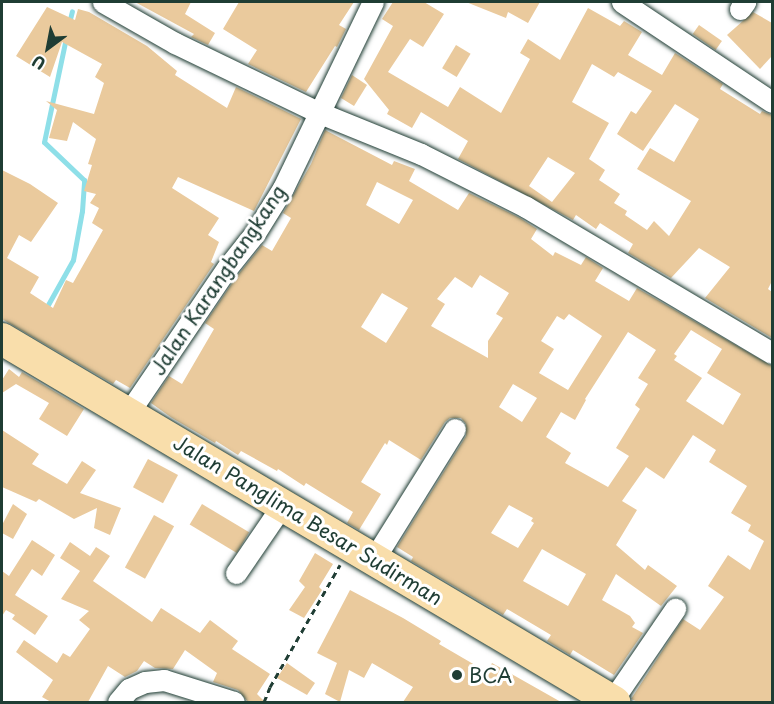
<!DOCTYPE html>
<style>
body{margin:0}
#map{position:relative;width:774px;height:704px;overflow:hidden;background:#fff;font-family:"Playpen Sans",sans-serif}
div>[style]{position:absolute}
[style*='--x']{left:calc(var(--x)*1px);top:calc(var(--y)*1px);width:calc(var(--w)*1px);rotate:calc(var(--a)*1deg)}
.stream>*{height:5px;margin:-2.5px;padding:0 2.5px;transform-origin:2.5px;border-radius:2.5px;background:#8edfe8}
.building>*{inset:0;background:#eaca9d;transform-origin:0 0}
.path>*{height:3px;margin-top:-1.5px;transform-origin:0;background:repeating-linear-gradient(90deg,#1f3d34 0 6px,transparent 0 10.5px)}
.roads{filter:drop-shadow(0 0 2px #1f3d34) drop-shadow(0 0 2px #1f3d34)}
.minor>*{height:21px;margin:-10.5px;padding:0 10.5px;transform-origin:10.5px;border-radius:10.5px;background:#fff}
.highway>*{height:32px;margin:-16px;padding:0 16px;transform-origin:16px;border-radius:16px;background:#f9deab}
.dots>*{width:16px;height:16px;translate:-50% -50%;box-sizing:border-box;border:3px solid #fff;border-radius:50%}
span{translate:-50% -50%;white-space:nowrap;text-align:center;line-height:1.15;-webkit-text-stroke:6px #fff;paint-order:stroke}
.street-label{font-size:20px;color:#1f3d34}
.poi-label{font-size:20px;color:#1f3d34}
.left{translate:0 -50%;text-align:left}
.frame{position:absolute;inset:0;border:3px solid #1f3d34;pointer-events:none}
.north{position:absolute;left:18px;top:18px;width:60px;height:60px;-webkit-text-stroke:4px #fff;paint-order:stroke;rotate:212deg;font-size:16px;font-weight:700;line-height:24px;text-align:center;color:#1f3d34}
.north::after{content:'';display:block;margin:auto;width:21px;height:27px;background:#1f3d34;clip-path:polygon(50% 0,100% 100%,50% 72%,0 100%)}
</style>
<div id="map">
<div class="stream">
<i style="--x:69;--y:23;--w:12;--a:-76"></i>
<i style="--x:45;--y:310;--w:57;--a:-60.8"></i>
<i style="--x:73;--y:260;--w:50;--a:-79.6"></i>
<i style="--x:82;--y:211;--w:31;--a:-86"></i>
<i style="--x:84;--y:180;--w:55;--a:-136.5"></i>
<i style="--x:44;--y:142;--w:106;--a:-78.1"></i>
</div>
<div class="building">
<i style="clip-path:polygon(135px 2px,191px 2px,185px 14px,215px 33px,208px 45px,191px 37px,194px 34px)"></i>
<i style="clip-path:polygon(239px 2px,354px 2px,339px 25px,346px 29px,337px 47px,335px 46px,306px 92px,248px 64px,257px 50px,223px 29px)"></i>
<i style="clip-path:polygon(evenodd,393px 2px,424px 2px,444px 14px,423px 47px,410px 39px,388px 72px,448px 107px,460px 87px,501px 113px,530px 59px,520px 53px,528px 39px,560px 60px,588px 8px,620px 26px,624px 21px,642px 32px,628px 55px,662px 75px,675px 53px,723px 84px,720px 89px,760px 114px,762px 111px,772px 115px,772px 281px,768px 289px,772px 292px,772px 338px,705px 298px,730px 267px,699px 248px,671px 278px,628px 253px,633px 244px,600px 223px,596px 229px,576px 215px,573px 220px,458px 159px,468px 141px,421px 112px,412px 128px,387px 114px,389px 110px,364px 79px,393px 26px,382px 19px,393px 2px,592px 64px,614px 77px,618px 72px,652px 91px,636px 114px,631px 111px,617px 134px,643px 151px,675px 104px,699px 119px,674px 162px,650px 148px,637px 169px,691px 201px,669px 236px,654px 221px,647px 230px,625px 215px,627px 211px,614px 203px,620px 194px,599px 180px,605px 170px,589px 159px,609px 123px,572px 102px,592px 64px,393px 2px,548px 157px,575px 173px,552px 202px,529px 186px,548px 157px)"></i>
<i style="clip-path:polygon(466px 2px,540px 2px,528px 23px,508px 12px,506px 18px)"></i>
<i style="clip-path:polygon(47px 7px,75px 20px,78px 9px,89px 12px,147px 46px,177px 71px,175px 75px,227px 108px,236px 87px,301px 119px,254px 211px,178px 177px,172px 188px,219px 218px,208px 235px,219px 242px,211px 262px,214px 264px,130px 388px,116px 380px,113px 384px,2px 319px,2px 170px,30px 184px,58px 203px,31px 242px,19px 235px,7px 258px,39px 277px,30px 293px,53px 308px,66px 280px,73px 283px,103px 230px,92px 223px,99px 208px,90px 203px,96px 194px,84px 191px,92px 165px,88px 164px,96px 139px,73px 122px,67px 141px,49px 138px,57px 110px,46px 101px,94px 114px,104px 83px,95px 77px,102px 64px,62px 42px,50px 77px,16px 56px)"></i>
<i style="clip-path:polygon(753px 12px,772px 23px,772px 56px,760px 69px,727px 35px)"></i>
<i style="left:699px;top:25px;width:28px;height:11px;rotate:35deg"></i>
<i style="left:456px;top:45px;width:17px;height:27px;rotate:31deg"></i>
<i style="clip-path:polygon(352px 75px,367px 85px,354px 106px,341px 98px)"></i>
<i style="clip-path:polygon(evenodd,325px 130px,392px 165px,394px 161px,415px 169px,409px 181px,458px 210px,469px 193px,520px 218px,537px 229px,531px 239px,553px 256px,555px 252px,581px 265px,586px 257px,603px 268px,595px 281px,629px 301px,637px 288px,772px 366px,772px 702px,638px 702px,631px 699px,683px 619px,700px 630px,724px 597px,708px 586px,728px 555px,750px 570px,764px 541px,748px 531px,751px 525px,731px 513px,747px 486px,709px 462px,716px 450px,693px 435px,664px 479px,646px 467px,622px 501px,637px 510px,616px 545px,645px 570px,648px 565px,677px 586px,661px 606px,616px 574px,602px 600px,630px 616px,635px 623px,632px 627px,643px 633px,614px 675px,573px 650px,570px 655px,547px 641px,551px 635px,507px 609px,503px 615px,411px 561px,413px 557px,397px 547px,466px 436px,466px 424px,461px 418px,450px 418px,445px 422px,421px 460px,389px 440px,387px 445px,385px 443px,361px 482px,381px 494px,359px 530px,347px 523px,353px 512px,306px 483px,304px 486px,278px 469px,277px 471px,241px 451px,238px 455px,216px 441px,215px 443px,172px 418px,151px 403px,169px 376px,182px 384px,214px 329px,205px 323px,237px 276px,262px 245px,272px 251px,291px 218px,283px 213px,311px 164px,325px 130px,377px 182px,413px 200px,399px 224px,366px 205px,377px 182px,325px 130px,480px 275px,509px 293px,496px 314px,503px 318px,488px 341px,488px 358px,431px 326px,445px 304px,437px 299px,455px 277px,472px 288px,480px 275px,325px 130px,382px 293px,408px 308px,386px 343px,361px 327px,382px 293px,325px 130px,569px 314px,602px 336px,568px 390px,539px 373px,554px 349px,541px 341px,557px 316px,564px 320px,569px 314px,325px 130px,691px 330px,722px 349px,707px 373px,741px 394px,723px 425px,686px 401px,702px 378px,674px 360px,677px 356px,674px 354px,691px 330px,325px 130px,628px 332px,656px 350px,638px 378px,648px 384px,635px 405px,640px 409px,616px 448px,629px 456px,608px 487px,565px 463px,571px 453px,546px 437px,561px 412px,575px 420px,586px 400px,585px 399px,628px 332px,325px 130px,513px 384px,537px 398px,522px 422px,499px 407px,513px 384px,325px 130px,509px 505px,533px 518px,531px 521px,534px 523px,518px 548px,491px 533px,509px 505px,325px 130px,542px 549px,586px 574px,568px 606px,523px 581px,542px 549px)"></i>
<i style="clip-path:polygon(9px 369px,19px 377px,22px 372px,84px 409px,67px 436px,39px 419px,49px 403px,16px 384px,2px 393px,2px 380px)"></i>
<i style="clip-path:polygon(2px 430px,39px 454px,32px 464px,67px 484px,82px 461px,96px 470px,80px 493px,121px 508px,110px 535px,94px 528px,97px 508px,74px 519px,39px 499px,36px 502px,2px 487px)"></i>
<i style="left:148px;top:459px;width:34px;height:32px;rotate:28deg"></i>
<i style="clip-path:polygon(13px 504px,27px 514px,13px 539px,2px 533px,2px 525px)"></i>
<i style="left:202px;top:504px;width:55px;height:24px;rotate:31deg"></i>
<i style="left:154px;top:515px;width:23px;height:60px;rotate:29deg"></i>
<i style="clip-path:polygon(32px 540px,55px 555px,42px 576px,32px 569px,15px 595px,48px 616px,35px 635px,12px 619px,15px 615px,6px 610px,2px 616px,2px 571px,9px 576px)"></i>
<i style="clip-path:polygon(70px 542px,90px 556px,96px 547px,110px 556px,93px 581px,152px 622px,161px 608px,200px 633px,210px 620px,238px 641px,232px 649px,270px 674px,257px 694px,265px 702px,248px 702px,238px 690px,213px 682px,217px 673px,185px 650px,173px 669px,155px 668px,144px 661px,137px 671px,125px 677px,108px 666px,88px 702px,51px 702px,42px 697px,53px 680px,16px 652px,24px 640px,57px 663px,63px 653px,70px 657px,90px 629px,79px 620px,89px 611px,61px 599px,80px 571px,60px 558px)"></i>
<i style="clip-path:polygon(315px 553px,333px 564px,319px 587px,322px 590px,304px 618px,289px 610px,305px 587px,299px 581px)"></i>
<i style="clip-path:polygon(350px 590px,403px 618px,441px 641px,439px 644px,487px 672px,492px 663px,561px 702px,403px 702px,413px 687px,372px 663px,364px 678px,349px 670px,340px 702px,325px 694px,337px 663px,317px 653px)"></i>
<i style="clip-path:polygon(287px 663px,315px 683px,307px 695px,277px 678px)"></i>
</div>
<div class="path">
<i style="--x:264;--y:702;--w:16;--a:-68"></i>
<i style="--x:270;--y:687;--w:141;--a:-60.2"></i>
</div>
<div class="roads">
<div class="minor">
<i style="--x:103;--y:2;--w:83;--a:29.7"></i>
<i style="--x:175;--y:43;--w:161;--a:25.8"></i>
<i style="--x:320;--y:113;--w:109;--a:22.1"></i>
<i style="--x:421;--y:154;--w:118;--a:26.8"></i>
<i style="--x:526;--y:207;--w:286;--a:30.7"></i>
<i style="--x:622;--y:2;--w:180;--a:33.7"></i>
<i style="--x:740;--y:9;--w:9;--a:-54"></i>
<i style="--x:129;--y:412;--w:174;--a:-55.8"></i>
<i style="--x:227;--y:268;--w:45;--a:-51.3"></i>
<i style="--x:255;--y:233;--w:53;--a:-58.1"></i>
<i style="--x:283;--y:188;--w:207;--a:-64.2"></i>
<i style="--x:374;--y:559;--w:153;--a:-58.1"></i>
<i style="--x:236;--y:573;--w:83;--a:-55.7"></i>
<i style="--x:612;--y:701;--w:112;--a:-55.6"></i>
<i style="--x:118;--y:702;--w:17;--a:-50"></i>
<i style="--x:129;--y:689;--w:17;--a:-24"></i>
<i style="--x:145;--y:682;--w:19;--a:-6"></i>
<i style="--x:164;--y:680;--w:73;--a:17.4"></i>
</div>
<div class="highway">
<i style="--x:2;--y:339;--w:712;--a:30.67"></i>
</div>
</div>
<div class="dots">
<i style="left:457px;top:675px;background:#1f3d34"></i>
</div>
<div class="street-label">
<span style="left:218px;top:280px;rotate:-56deg">Jalan Karangbangkang</span>
<span style="left:308px;top:520px;rotate:31deg">Jalan Panglima Besar Sudirman</span>
</div>
<div class="poi-label">
<span class="left" style="left:469px;top:675px">BCA</span>
</div>
<div class="frame"></div>
<div class="north">U</div>
</div>
